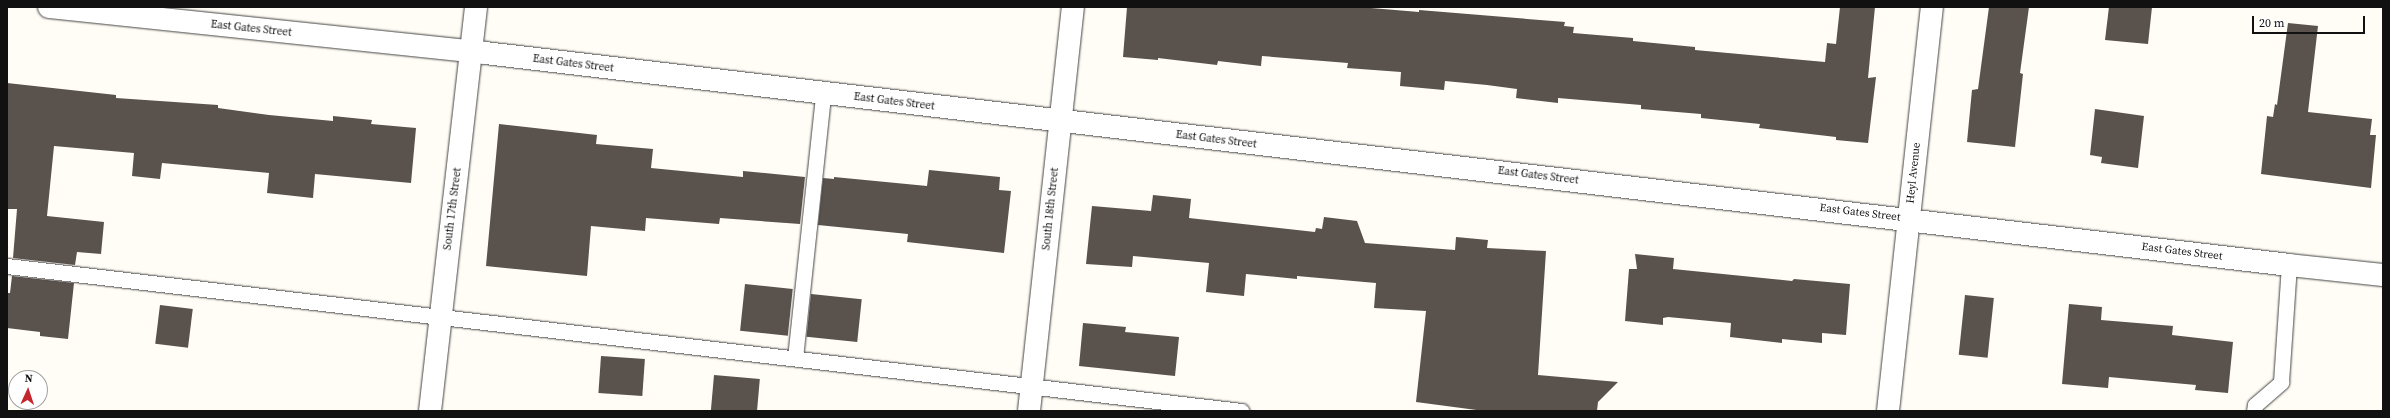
<!DOCTYPE html>
<style>
body{margin:0}
#map{position:relative;width:2390px;height:418px;overflow:hidden;background:#fffdf5;font-family:"Source Serif 4",serif}
div>[style]{position:absolute}
[style*='--x']{left:calc(var(--x)*1px);top:calc(var(--y)*1px);width:calc(var(--w)*1px);rotate:calc(var(--a)*1deg)}
.building>*{inset:0;background:#5a524d;transform-origin:0 0}
.roads{filter:drop-shadow(0 0 1px #444) drop-shadow(0 0 1px #444)}
.lane>*{height:15px;margin:-7.5px;padding:0 7.5px;transform-origin:7.5px;border-radius:7.5px;background:#fff}
.street>*{height:22px;margin:-11px;padding:0 11px;transform-origin:11px;border-radius:11px;background:#fff}
span{translate:-50% -50%;white-space:nowrap;text-align:center;line-height:1.15;-webkit-text-stroke:4px #fff;paint-order:stroke}
.street-label{font-size:11px;color:#111}
.frame{position:absolute;inset:0;border:8px solid #111;pointer-events:none}
.north{position:absolute;left:8px;top:370px;width:40px;height:40px;box-sizing:border-box;background:#fff;border:1px solid #a0a0a0;border-radius:50%;rotate:3deg;font-size:11px;font-weight:700;line-height:16px;text-align:center;color:#111}
.north::after{content:'';display:block;margin:auto;width:14px;height:18px;background:#c4262e;clip-path:polygon(50% 0,100% 100%,50% 72%,0 100%)}
.scale{position:absolute;left:2252px;top:16px;width:113px;height:18px;box-sizing:border-box;border:2px solid #111;border-top:0;padding-left:5px;font-size:12px;line-height:14px;white-space:nowrap;color:#111;-webkit-text-stroke:3px #fff;paint-order:stroke}
</style>
<div id="map">
<div class="building">
<i style="clip-path:polygon(1127px 7px,1359px 7px,1419px 12px,1419px 10px,1565px 22px,1564px 26px,1574px 27px,1573px 33px,1633px 38px,1633px 41px,1695px 47px,1695px 50px,1825px 62px,1827px 43px,1836px 44px,1840px 7px,1875px 7px,1868px 78px,1876px 77px,1868px 143px,1836px 140px,1836px 137px,1759px 128px,1760px 124px,1701px 118px,1701px 114px,1641px 109px,1641px 105px,1558px 98px,1558px 103px,1516px 98px,1517px 89px,1487px 85px,1445px 81px,1444px 90px,1400px 86px,1401px 72px,1347px 68px,1348px 63px,1262px 56px,1261px 66px,1218px 61px,1217px 65px,1158px 58px,1158px 60px,1123px 57px)"></i>
<i style="clip-path:polygon(1989px 7px,2029px 7px,2020px 73px,2023px 74px,2015px 147px,1967px 142px,1972px 90px,1978px 89px)"></i>
<i style="clip-path:polygon(2109px 7px,2152px 7px,2148px 44px,2105px 40px)"></i>
<i style="clip-path:polygon(2288px 23px,2318px 26px,2308px 112px,2372px 119px,2370px 135px,2376px 135px,2371px 188px,2261px 174px,2267px 116px,2273px 117px,2275px 104px,2277px 105px)"></i>
<i style="clip-path:polygon(7px 83px,116px 95px,116px 98px,218px 105px,218px 108px,269px 115px,333px 121px,333px 116px,372px 120px,371px 124px,416px 128px,411px 183px,315px 174px,313px 198px,267px 193px,269px 173px,162px 163px,160px 179px,132px 176px,134px 153px,54px 146px,47px 216px,104px 222px,101px 254px,77px 252px,75px 265px,13px 258px,17px 209px,7px 209px)"></i>
<i style="clip-path:polygon(2095px 109px,2144px 116px,2138px 168px,2101px 163px,2102px 157px,2090px 155px)"></i>
<i style="clip-path:polygon(499px 124px,597px 135px,596px 144px,653px 149px,651px 168px,743px 177px,743px 171px,805px 177px,800px 224px,720px 218px,719px 224px,646px 218px,645px 231px,591px 226px,587px 276px,486px 266px)"></i>
<i style="clip-path:polygon(929px 170px,1000px 177px,999px 190px,1011px 191px,1004px 253px,907px 242px,908px 234px,818px 225px,823px 178px,834px 179px,834px 177px,927px 186px)"></i>
<i style="clip-path:polygon(1153px 195px,1191px 199px,1189px 218px,1315px 232px,1316px 228px,1322px 229px,1324px 217px,1357px 221px,1365px 243px,1455px 250px,1456px 237px,1488px 240px,1487px 248px,1546px 251px,1538px 375px,1618px 382px,1598px 402px,1597px 411px,1484px 411px,1416px 402px,1426px 311px,1374px 308px,1376px 283px,1297px 276px,1297px 279px,1246px 274px,1244px 296px,1206px 292px,1209px 263px,1133px 256px,1132px 267px,1086px 264px,1092px 206px,1151px 211px)"></i>
<i style="clip-path:polygon(1635px 254px,1674px 258px,1673px 269px,1792px 281px,1794px 279px,1850px 284px,1846px 335px,1822px 333px,1822px 343px,1782px 339px,1782px 343px,1730px 337px,1731px 323px,1668px 317px,1663px 318px,1663px 325px,1625px 321px,1629px 269px,1637px 269px)"></i>
<i style="clip-path:polygon(12px 276px,74px 283px,68px 339px,40px 336px,40px 332px,7px 328px,7px 293px,10px 293px)"></i>
<i style="left:745px;top:284px;width:48px;height:47px;rotate:6deg"></i>
<i style="left:811px;top:294px;width:51px;height:43px;rotate:6deg"></i>
<i style="left:1965px;top:295px;width:29px;height:60px;rotate:6deg"></i>
<i style="clip-path:polygon(2069px 304px,2102px 307px,2101px 320px,2173px 326px,2172px 335px,2233px 342px,2228px 393px,2195px 390px,2196px 385px,2109px 377px,2108px 388px,2062px 384px)"></i>
<i style="left:160px;top:305px;width:33px;height:39px;rotate:7deg"></i>
<i style="clip-path:polygon(1083px 323px,1126px 327px,1125px 332px,1179px 337px,1175px 376px,1079px 366px)"></i>
<i style="left:601px;top:356px;width:44px;height:37px;rotate:4deg"></i>
<i style="left:714px;top:375px;width:46px;height:36px;rotate:5deg"></i>
</div>
<div class="roads">
<div class="lane">
<i style="--x:7;--y:266;--w:1243;--a:6.7"></i>
<i style="--x:795;--y:358;--w:265;--a:-83.9"></i>
<i style="--x:2254;--y:411;--w:6;--a:-81"></i>
<i style="--x:2255;--y:405;--w:35;--a:-41"></i>
<i style="--x:2281;--y:382;--w:117;--a:-86.1"></i>
</div>
<div class="street">
<i style="--x:49;--y:7;--w:438;--a:6"></i>
<i style="--x:485;--y:53;--w:1816;--a:6.7"></i>
<i style="--x:2289;--y:265;--w:95;--a:6.1"></i>
<i style="--x:430;--y:411;--w:407;--a:-83.5"></i>
<i style="--x:1029;--y:411;--w:406;--a:-83.8"></i>
<i style="--x:1888;--y:411;--w:406;--a:-83.8"></i>
</div>
</div>
<div class="street-label">
<span style="left:251px;top:29px;rotate:6deg">East Gates Street</span>
<span style="left:573px;top:64px;rotate:7deg">East Gates Street</span>
<span style="left:894px;top:102px;rotate:7deg">East Gates Street</span>
<span style="left:1216px;top:140px;rotate:7deg">East Gates Street</span>
<span style="left:1914px;top:173px;rotate:-84deg">Heyl Avenue</span>
<span style="left:1538px;top:176px;rotate:7deg">East Gates Street</span>
<span style="left:453px;top:209px;rotate:-83deg">South 17th Street</span>
<span style="left:1051px;top:209px;rotate:-84deg">South 18th Street</span>
<span style="left:1860px;top:213px;rotate:7deg">East Gates Street</span>
<span style="left:2182px;top:252px;rotate:7deg">East Gates Street</span>
</div>
<div class="frame"></div>
<div class="north">N</div>
<div class="scale">20 m</div>
</div>
